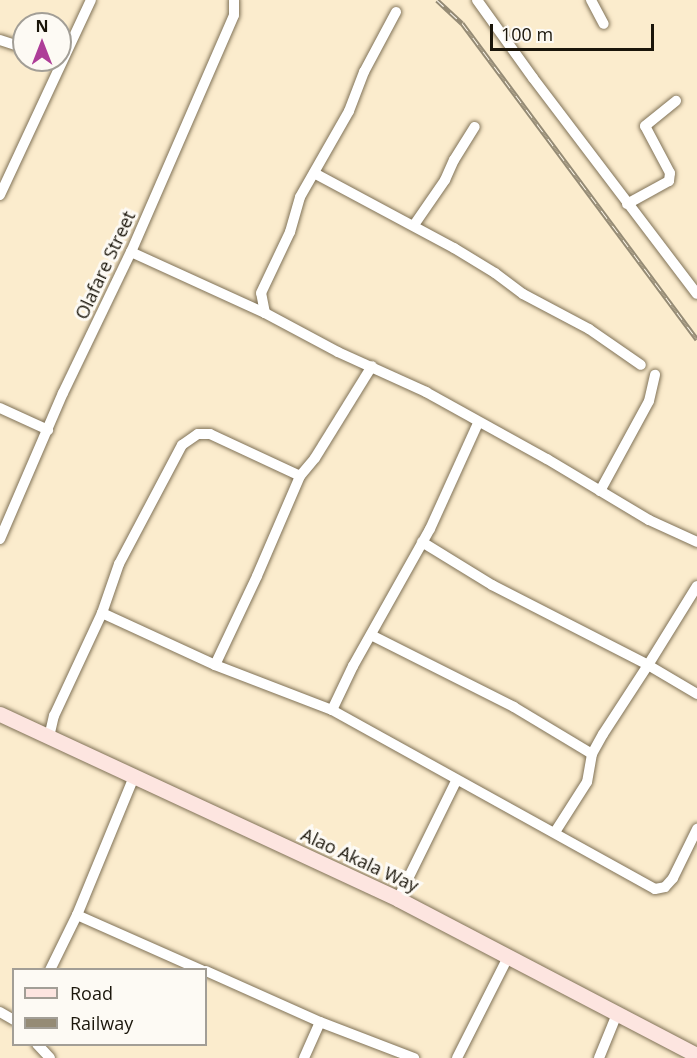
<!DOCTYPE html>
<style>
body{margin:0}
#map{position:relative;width:697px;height:1058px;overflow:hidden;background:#fbeccd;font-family:"Open Sans",sans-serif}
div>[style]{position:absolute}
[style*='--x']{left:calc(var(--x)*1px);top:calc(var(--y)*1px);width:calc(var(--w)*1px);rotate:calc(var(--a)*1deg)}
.roads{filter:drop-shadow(0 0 2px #807257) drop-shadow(0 0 2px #807257)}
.street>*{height:10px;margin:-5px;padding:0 5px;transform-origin:5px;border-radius:5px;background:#fff}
.secondary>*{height:15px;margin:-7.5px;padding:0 7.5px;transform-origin:7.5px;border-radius:7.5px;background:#fde5e0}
.rail>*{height:5px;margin-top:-2.5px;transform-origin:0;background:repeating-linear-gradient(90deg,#fdfaf4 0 9px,#958b75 0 18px);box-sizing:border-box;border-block:2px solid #958b75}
span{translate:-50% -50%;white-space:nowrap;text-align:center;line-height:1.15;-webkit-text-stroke:6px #fdfaf4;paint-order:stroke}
.street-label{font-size:18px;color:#1a150a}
.legend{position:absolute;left:12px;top:968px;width:195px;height:78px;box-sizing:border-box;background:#fdfaf4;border:2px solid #a29e96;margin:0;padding:8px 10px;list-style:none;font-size:18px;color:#1a150a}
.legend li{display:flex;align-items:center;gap:12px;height:30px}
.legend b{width:30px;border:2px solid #a29e96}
.north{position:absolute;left:12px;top:12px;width:60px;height:60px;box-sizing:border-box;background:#fdfaf4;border:2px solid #a29e96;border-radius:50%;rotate:0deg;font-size:16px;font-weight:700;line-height:24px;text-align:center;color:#1a150a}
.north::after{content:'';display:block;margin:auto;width:21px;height:27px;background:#ae3d98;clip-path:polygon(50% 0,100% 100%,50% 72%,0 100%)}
.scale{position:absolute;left:490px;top:24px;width:164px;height:27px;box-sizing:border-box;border:3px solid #1a150a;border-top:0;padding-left:8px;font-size:18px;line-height:21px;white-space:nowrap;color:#1a150a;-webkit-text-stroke:4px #fdfaf4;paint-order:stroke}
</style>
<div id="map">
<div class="roads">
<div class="street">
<i style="--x:477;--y:0;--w:96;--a:54.3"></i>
<i style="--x:533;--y:78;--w:271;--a:52.8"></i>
<i style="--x:591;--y:0;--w:27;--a:62"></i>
<i style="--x:0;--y:40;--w:25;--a:18"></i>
<i style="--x:314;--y:173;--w:159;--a:28.2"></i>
<i style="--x:454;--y:248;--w:48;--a:31.4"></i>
<i style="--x:495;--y:273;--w:35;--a:37"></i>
<i style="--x:523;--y:294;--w:75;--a:27.9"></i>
<i style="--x:589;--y:329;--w:63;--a:34.7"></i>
<i style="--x:0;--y:195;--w:215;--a:-65"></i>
<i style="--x:627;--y:204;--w:48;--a:-28.7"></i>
<i style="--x:669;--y:181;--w:8;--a:-83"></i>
<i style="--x:670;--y:173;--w:53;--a:-118"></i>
<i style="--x:645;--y:126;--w:40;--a:-39"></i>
<i style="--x:414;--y:225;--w:55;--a:-55.4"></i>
<i style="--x:445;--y:180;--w:22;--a:-66"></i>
<i style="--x:454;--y:160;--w:39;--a:-58"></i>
<i style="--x:131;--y:252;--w:147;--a:24.5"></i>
<i style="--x:265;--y:313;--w:83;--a:28.1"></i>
<i style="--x:338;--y:352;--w:97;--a:24.4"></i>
<i style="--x:426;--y:392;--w:138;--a:29"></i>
<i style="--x:547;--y:459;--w:119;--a:30.9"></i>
<i style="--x:649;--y:520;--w:53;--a:24.6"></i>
<i style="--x:265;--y:313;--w:20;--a:-101"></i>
<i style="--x:261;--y:293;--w:68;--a:-64.6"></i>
<i style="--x:290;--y:232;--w:36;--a:-74"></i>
<i style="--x:300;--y:197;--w:99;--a:-60.3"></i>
<i style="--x:349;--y:111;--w:42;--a:-69"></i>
<i style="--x:364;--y:72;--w:68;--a:-61.9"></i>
<i style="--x:0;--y:408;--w:53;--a:24.6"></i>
<i style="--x:600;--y:491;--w:102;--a:-61.4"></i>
<i style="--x:649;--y:401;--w:27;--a:-77"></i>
<i style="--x:0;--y:539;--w:159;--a:-66.7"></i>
<i style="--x:63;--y:393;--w:157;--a:-64.3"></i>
<i style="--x:131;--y:252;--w:258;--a:-66.5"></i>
<i style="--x:234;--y:15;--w:15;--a:-90"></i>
<i style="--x:422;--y:542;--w:82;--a:31.6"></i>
<i style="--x:492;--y:585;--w:175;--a:27.1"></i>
<i style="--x:648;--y:665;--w:82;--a:123.1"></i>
<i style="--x:603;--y:734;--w:23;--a:119"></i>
<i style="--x:592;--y:754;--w:28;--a:100"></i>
<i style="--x:587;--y:782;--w:59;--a:122.6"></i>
<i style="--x:697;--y:586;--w:93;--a:121.8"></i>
<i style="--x:648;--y:665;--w:57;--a:30.6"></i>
<i style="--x:102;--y:613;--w:124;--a:24.7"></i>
<i style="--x:215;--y:665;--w:125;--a:21"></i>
<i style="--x:332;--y:710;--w:369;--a:29"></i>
<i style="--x:655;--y:889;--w:10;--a:-11"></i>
<i style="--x:665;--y:887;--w:12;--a:-48"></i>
<i style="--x:673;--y:878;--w:55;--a:-63.9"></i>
<i style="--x:373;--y:636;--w:158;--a:26.7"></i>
<i style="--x:514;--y:707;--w:91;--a:31.1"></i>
<i style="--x:215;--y:665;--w:98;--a:-64.7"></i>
<i style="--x:257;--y:576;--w:109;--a:-66.7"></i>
<i style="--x:300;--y:476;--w:23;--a:-50"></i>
<i style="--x:315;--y:458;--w:108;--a:-58.2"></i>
<i style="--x:332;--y:710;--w:49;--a:-64.5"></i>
<i style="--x:353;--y:666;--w:157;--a:-60.7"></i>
<i style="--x:430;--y:529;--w:116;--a:-65.6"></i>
<i style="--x:49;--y:737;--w:22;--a:-77"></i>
<i style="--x:54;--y:716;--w:114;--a:-65"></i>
<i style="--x:102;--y:613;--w:52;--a:-70.9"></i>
<i style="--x:119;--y:564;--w:135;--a:-62.1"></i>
<i style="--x:182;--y:445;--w:19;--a:-35"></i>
<i style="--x:198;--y:434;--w:12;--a:0"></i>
<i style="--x:210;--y:434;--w:99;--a:25"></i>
<i style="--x:398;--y:899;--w:131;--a:-63.8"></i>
<i style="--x:77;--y:915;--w:136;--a:23.9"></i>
<i style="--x:50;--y:970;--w:61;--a:-63.9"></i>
<i style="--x:77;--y:915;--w:149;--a:-67.6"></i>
<i style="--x:206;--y:971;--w:125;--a:24.1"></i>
<i style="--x:320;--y:1022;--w:101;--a:21"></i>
<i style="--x:0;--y:1012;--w:16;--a:30"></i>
<i style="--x:37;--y:1044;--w:19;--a:47"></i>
<i style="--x:304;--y:1058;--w:39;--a:-66"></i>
<i style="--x:457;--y:1058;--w:113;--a:-63.2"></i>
<i style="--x:599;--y:1058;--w:48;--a:-67.8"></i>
</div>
<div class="secondary">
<i style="--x:0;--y:714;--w:439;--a:24.9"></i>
<i style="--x:398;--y:899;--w:337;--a:27.6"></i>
</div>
</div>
<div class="rail">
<i style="--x:437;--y:0;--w:34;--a:43"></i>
<i style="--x:462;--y:23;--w:394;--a:53.4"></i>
</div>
<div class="street-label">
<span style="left:105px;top:265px;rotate:-65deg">Olafare Street</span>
<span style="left:360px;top:860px;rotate:25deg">Alao Akala Way</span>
</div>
<ul class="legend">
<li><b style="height:8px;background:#fde5e0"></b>Road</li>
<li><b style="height:8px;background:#958b75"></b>Railway</li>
</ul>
<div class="north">N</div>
<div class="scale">100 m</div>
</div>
